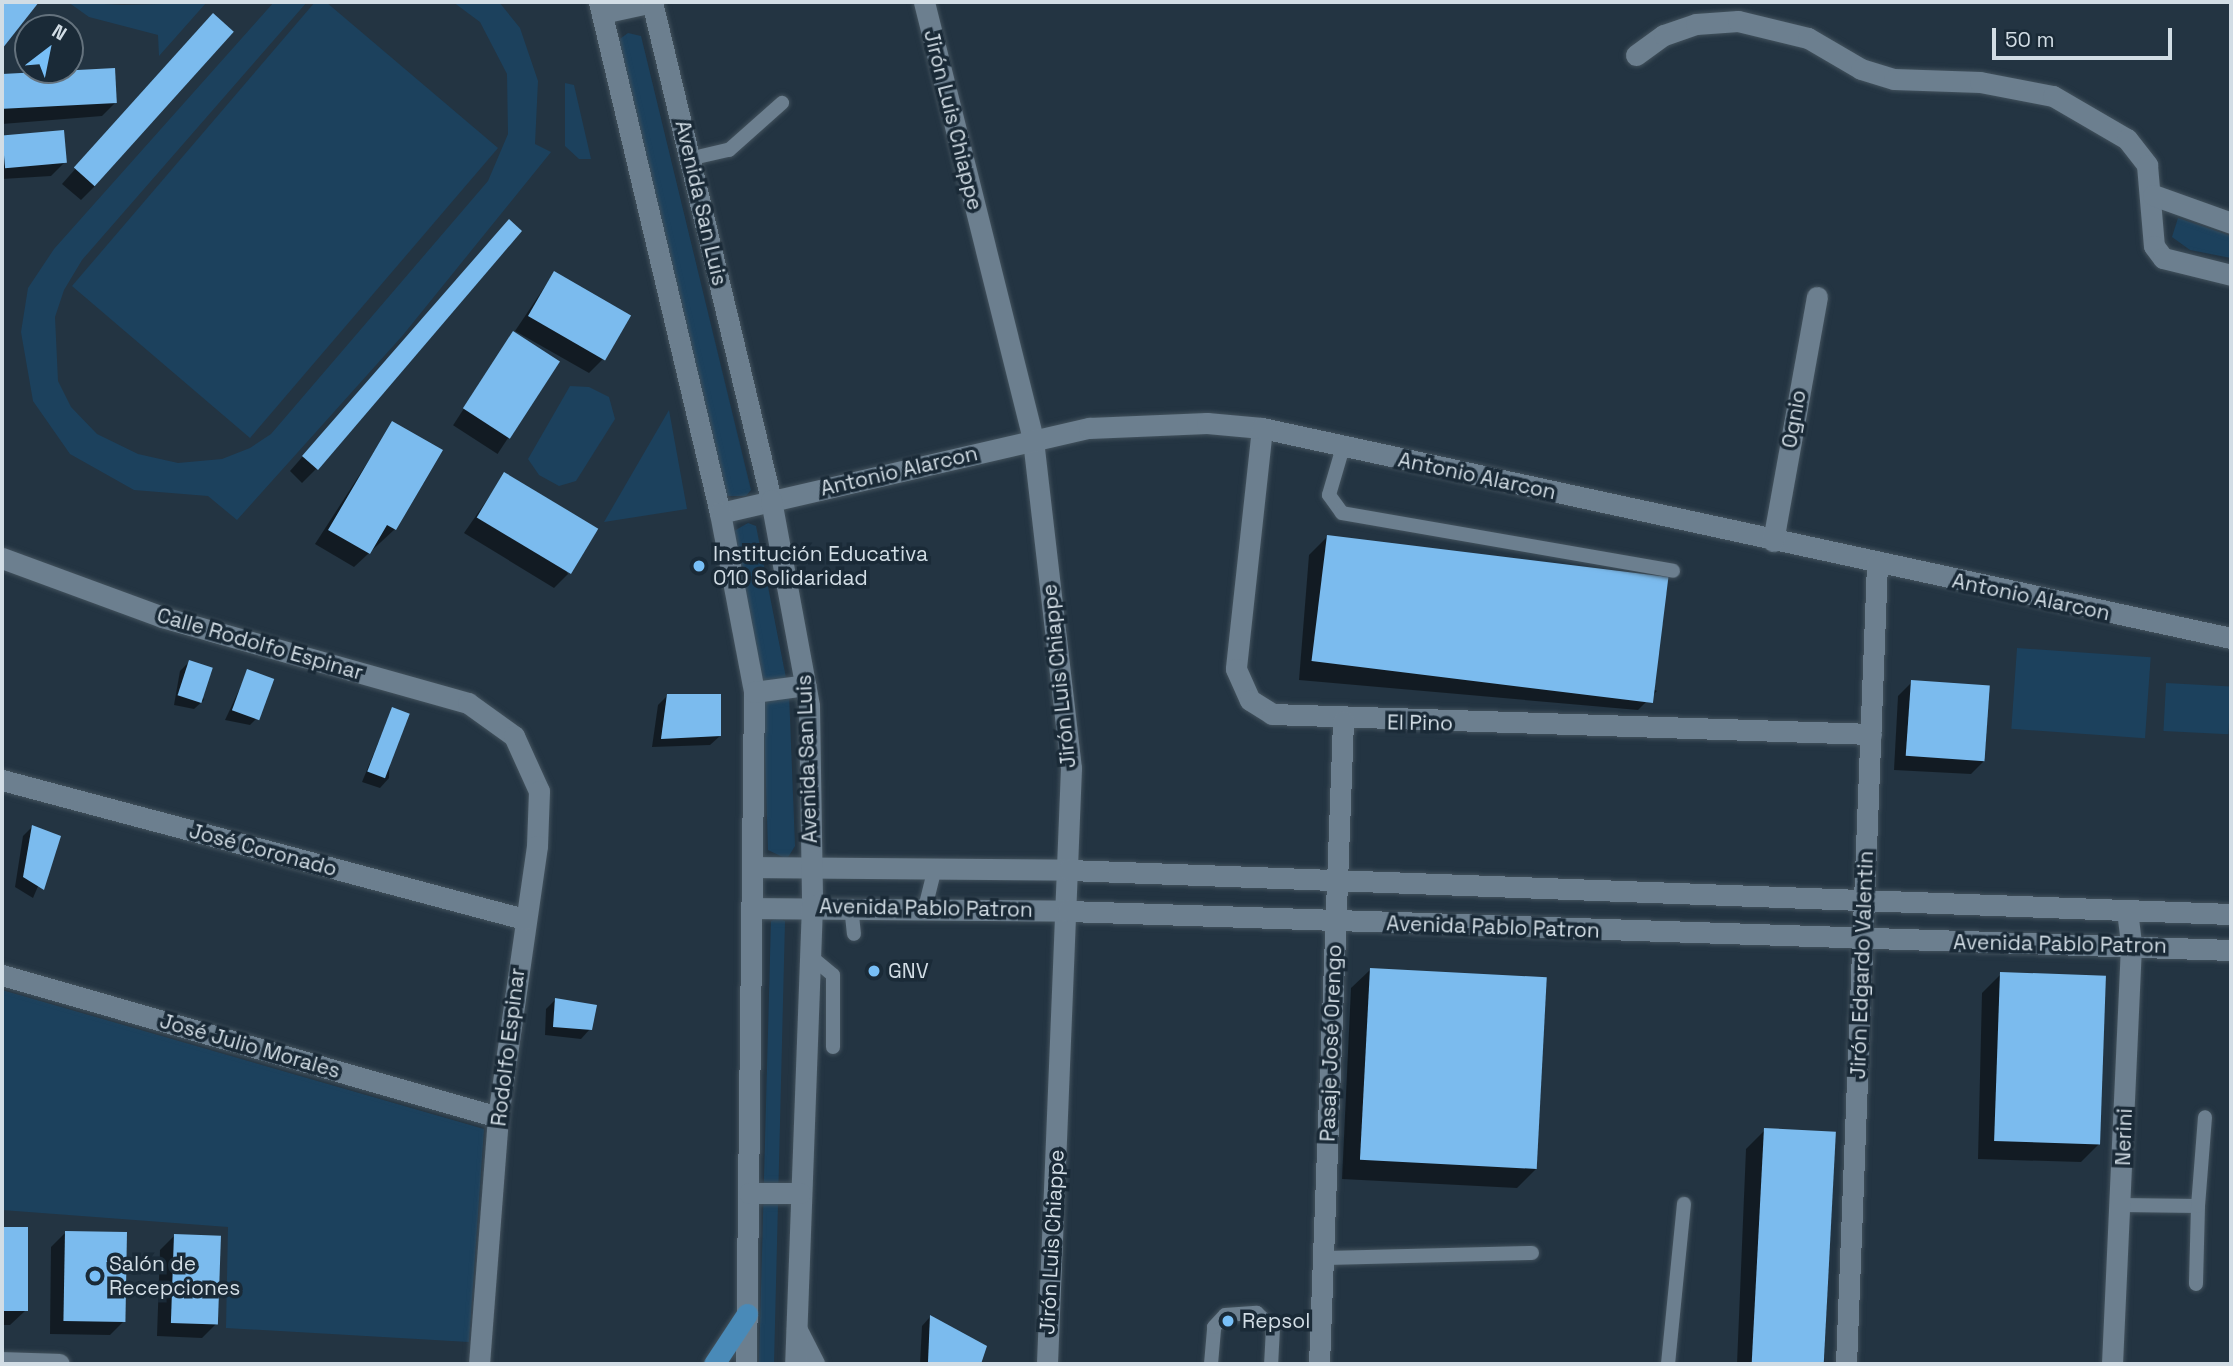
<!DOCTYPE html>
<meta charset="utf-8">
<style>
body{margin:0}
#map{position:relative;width:2233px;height:1366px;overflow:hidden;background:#233442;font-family:"Space Grotesk",sans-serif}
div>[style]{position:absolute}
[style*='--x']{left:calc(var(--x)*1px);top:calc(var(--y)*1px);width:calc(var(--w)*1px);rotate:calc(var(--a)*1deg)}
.green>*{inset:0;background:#1c415d;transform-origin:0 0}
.shadow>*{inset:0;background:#0007;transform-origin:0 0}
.building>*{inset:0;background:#7bbbee;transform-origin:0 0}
.roads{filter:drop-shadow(0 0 2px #43525d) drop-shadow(0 0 2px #43525d)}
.service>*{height:14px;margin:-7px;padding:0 7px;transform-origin:7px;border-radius:7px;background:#6c7f8f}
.minor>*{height:21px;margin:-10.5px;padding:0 10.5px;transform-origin:10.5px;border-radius:10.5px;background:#6c7f8f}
.tertiary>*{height:21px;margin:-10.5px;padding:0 10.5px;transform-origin:10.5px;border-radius:10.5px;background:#6c7f8f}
.secondary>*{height:21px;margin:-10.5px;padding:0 10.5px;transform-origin:10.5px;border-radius:10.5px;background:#6c7f8f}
.primary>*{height:21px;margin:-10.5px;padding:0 10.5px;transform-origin:10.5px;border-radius:10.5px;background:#498ab8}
.dots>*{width:19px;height:19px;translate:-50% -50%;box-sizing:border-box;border:4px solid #1a2a37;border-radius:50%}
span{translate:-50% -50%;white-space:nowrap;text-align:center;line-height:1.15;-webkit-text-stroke:7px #1a2a37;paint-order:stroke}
.street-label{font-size:21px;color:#d2dde5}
.poi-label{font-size:21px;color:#d2dde5}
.left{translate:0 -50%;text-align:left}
.frame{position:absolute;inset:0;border:4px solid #d2dde5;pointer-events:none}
.north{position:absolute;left:14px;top:14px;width:70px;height:70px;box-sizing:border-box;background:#1a2a37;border:2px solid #64727d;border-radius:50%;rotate:32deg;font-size:19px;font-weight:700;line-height:28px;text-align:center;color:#d2dde5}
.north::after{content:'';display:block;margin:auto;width:24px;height:32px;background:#78bff7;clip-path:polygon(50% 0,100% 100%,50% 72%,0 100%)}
.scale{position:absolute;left:1992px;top:28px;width:180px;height:32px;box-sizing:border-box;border:4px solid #d2dde5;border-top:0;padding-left:9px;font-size:21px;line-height:24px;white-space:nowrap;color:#d2dde5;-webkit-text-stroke:5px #1a2a37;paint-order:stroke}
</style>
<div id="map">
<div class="green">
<i style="clip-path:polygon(68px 2px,122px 5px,206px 3px,159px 56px,158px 35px,89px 17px)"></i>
<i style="clip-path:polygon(274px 2px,307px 2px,82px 260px,64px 290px,55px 317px,58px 381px,71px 407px,97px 434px,138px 454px,178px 463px,222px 459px,250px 448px,271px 434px,488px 181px,508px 134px,507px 74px,480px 22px,453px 2px,499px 2px,520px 28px,538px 81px,535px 144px,551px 152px,403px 335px,237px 520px,208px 496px,134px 490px,70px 454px,33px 401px,21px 332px,28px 288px,54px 249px)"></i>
<i style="clip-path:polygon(315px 2px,326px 2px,498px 148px,250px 438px,72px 286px)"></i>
<i style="clip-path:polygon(628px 33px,641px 36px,751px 490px,746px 496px,726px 496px,617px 41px)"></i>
<i style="clip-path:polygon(565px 83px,574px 85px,591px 159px,579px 159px,565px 146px)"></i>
<i style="clip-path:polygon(2178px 218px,2231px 236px,2231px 258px,2190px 250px,2172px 237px)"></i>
<i style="clip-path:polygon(570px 386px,589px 387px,609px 397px,615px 419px,576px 481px,559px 486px,539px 475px,528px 459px)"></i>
<i style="clip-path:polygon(669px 410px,687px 509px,604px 522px)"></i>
<i style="clip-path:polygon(748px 523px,756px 526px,789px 693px,795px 846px,787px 859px,768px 850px,763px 690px,734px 531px)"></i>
<i style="left:2017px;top:648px;width:134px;height:81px;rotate:4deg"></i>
<i style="left:2166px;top:683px;width:65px;height:48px;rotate:3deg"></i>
<i style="clip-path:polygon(778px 918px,785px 921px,774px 1364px,759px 1364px,771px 921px)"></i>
<i style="clip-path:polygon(2px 990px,484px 1129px,469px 1342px,226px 1328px,228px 1227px,2px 1210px)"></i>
</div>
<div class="shadow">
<i style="clip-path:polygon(199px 29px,95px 186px,81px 200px,62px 184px)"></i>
<i style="clip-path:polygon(113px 70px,116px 102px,102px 116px,2px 124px,2px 78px)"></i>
<i style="clip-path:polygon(63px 132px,65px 162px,51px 176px,2px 179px,2px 136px)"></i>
<i style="clip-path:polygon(520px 231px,316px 469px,302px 483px,290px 471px,496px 235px)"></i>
<i style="clip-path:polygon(554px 273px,603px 359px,589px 373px,515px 331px)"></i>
<i style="left:513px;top:333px;width:53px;height:110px;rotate:33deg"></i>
<i style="clip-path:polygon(393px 423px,395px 529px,354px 567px,315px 544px)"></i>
<i style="clip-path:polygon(505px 474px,568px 574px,554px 588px,464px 533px)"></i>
<i style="clip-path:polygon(1328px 536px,1657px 691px,1638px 710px,1299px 680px,1309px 555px)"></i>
<i style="clip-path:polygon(189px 662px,204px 700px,194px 709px,174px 705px,180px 671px)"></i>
<i style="clip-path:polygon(248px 671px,259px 716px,250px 725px,225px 720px)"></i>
<i style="clip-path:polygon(1912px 682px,1985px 760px,1971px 774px,1894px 770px,1898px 696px)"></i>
<i style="clip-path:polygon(667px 696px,720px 736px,710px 745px,652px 747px,658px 705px)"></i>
<i style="clip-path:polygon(392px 709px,389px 778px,380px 788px,362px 782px)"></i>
<i style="clip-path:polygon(32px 827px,59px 837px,33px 898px,15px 887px,23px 836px)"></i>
<i style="clip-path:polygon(1370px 970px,1536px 1169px,1517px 1188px,1342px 1179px,1351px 988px)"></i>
<i style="clip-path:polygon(2001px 974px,2100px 1143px,2081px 1162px,1978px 1159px,1982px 993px)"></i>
<i style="clip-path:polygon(555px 1000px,590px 1029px,581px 1039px,545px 1035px,546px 1009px)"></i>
<i style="clip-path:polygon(1765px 1130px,1834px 1133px,1824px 1364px,1737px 1364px,1746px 1149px)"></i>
<i style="clip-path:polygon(2px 1228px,27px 1229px,25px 1311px,10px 1325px,2px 1325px)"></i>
<i style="clip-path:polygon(65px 1233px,124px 1321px,110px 1335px,50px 1334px,51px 1247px)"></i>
<i style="clip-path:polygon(174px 1236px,216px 1324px,202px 1338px,157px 1336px,160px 1250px)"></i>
<i style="clip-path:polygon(930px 1317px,985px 1347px,979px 1364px,920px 1364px,922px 1326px)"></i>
</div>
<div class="building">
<i style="clip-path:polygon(2px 2px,39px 2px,2px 49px)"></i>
<i style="left:213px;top:13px;width:28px;height:208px;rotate:42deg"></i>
<i style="left:115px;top:68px;width:35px;height:113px;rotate:87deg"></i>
<i style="left:64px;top:130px;width:33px;height:62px;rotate:85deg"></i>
<i style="clip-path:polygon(509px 219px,522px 231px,318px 470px,302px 456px)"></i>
<i style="left:554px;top:271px;width:89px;height:52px;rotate:30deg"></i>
<i style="left:513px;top:331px;width:56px;height:92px;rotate:33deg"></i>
<i style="clip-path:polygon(392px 421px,443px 450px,396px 530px,387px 525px,370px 554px,328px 530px)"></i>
<i style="left:504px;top:472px;width:110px;height:53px;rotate:31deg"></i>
<i style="left:1327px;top:535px;width:344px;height:127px;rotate:7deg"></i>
<i style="left:189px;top:660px;width:25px;height:37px;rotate:18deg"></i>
<i style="left:247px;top:669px;width:29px;height:44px;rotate:20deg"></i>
<i style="left:1911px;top:680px;width:79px;height:76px;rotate:4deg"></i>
<i style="clip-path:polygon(667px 694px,721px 694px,721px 736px,661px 739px)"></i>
<i style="left:392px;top:707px;width:19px;height:69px;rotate:21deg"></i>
<i style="clip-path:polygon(32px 825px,61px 836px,44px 890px,23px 877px)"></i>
<i style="left:1370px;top:968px;width:177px;height:192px;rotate:3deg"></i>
<i style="left:2000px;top:972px;width:106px;height:169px;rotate:2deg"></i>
<i style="clip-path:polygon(555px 998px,597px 1005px,592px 1030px,553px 1027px)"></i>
<i style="left:1764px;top:1128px;width:72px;height:236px;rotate:3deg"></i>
<i style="left:2px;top:1227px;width:26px;height:84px"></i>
<i style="left:65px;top:1231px;width:62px;height:90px;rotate:1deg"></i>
<i style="left:174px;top:1234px;width:47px;height:89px;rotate:2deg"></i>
<i style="clip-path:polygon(930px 1315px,987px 1346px,981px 1364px,928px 1362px)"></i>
</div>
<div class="roads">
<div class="service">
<i style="--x:693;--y:158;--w:37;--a:-13"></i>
<i style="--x:729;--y:150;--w:71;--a:-41.6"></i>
<i style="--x:1343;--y:447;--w:50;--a:106.3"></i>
<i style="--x:1329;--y:495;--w:22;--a:54"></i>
<i style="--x:1342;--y:513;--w:336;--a:9.9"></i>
<i style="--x:851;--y:906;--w:28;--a:84"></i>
<i style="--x:925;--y:908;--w:41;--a:-76"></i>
<i style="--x:809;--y:955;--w:31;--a:40"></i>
<i style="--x:833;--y:975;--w:72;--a:90"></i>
<i style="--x:2121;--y:1205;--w:77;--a:0.7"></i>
<i style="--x:2198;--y:1206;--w:78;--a:91.5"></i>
<i style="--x:2198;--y:1206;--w:89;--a:-85.5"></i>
<i style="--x:1323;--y:1258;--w:209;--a:-1.4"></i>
<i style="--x:1211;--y:1364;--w:37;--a:-85"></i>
<i style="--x:1214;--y:1327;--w:16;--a:-47"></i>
<i style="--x:1225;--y:1315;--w:32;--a:-4"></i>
<i style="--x:1257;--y:1313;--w:22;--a:43"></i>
<i style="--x:1273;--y:1328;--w:36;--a:93"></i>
<i style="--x:1668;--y:1364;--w:161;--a:-84.3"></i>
</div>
<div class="minor">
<i style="--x:924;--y:2;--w:451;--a:76"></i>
<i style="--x:1033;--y:440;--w:330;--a:83.4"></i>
<i style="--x:1071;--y:768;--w:596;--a:92.31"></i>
<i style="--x:602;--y:13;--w:52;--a:-12.2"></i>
<i style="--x:1636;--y:55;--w:34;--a:-36"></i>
<i style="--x:1664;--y:35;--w:34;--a:-19"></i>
<i style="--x:1696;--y:24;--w:42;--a:-4.1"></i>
<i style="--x:1738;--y:21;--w:72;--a:13.7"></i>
<i style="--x:1808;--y:38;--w:61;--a:30.3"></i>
<i style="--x:1861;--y:69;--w:34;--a:17"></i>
<i style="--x:1894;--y:79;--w:86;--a:2"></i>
<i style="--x:1980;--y:82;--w:74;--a:10.9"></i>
<i style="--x:2053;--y:96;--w:86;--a:30.2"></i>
<i style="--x:2127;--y:139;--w:33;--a:52"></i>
<i style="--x:2147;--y:165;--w:81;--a:85.1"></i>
<i style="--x:2154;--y:246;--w:15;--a:53"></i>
<i style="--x:2163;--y:258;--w:70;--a:14"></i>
<i style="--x:2153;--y:195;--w:83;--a:19.7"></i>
<i style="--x:1262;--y:428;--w:242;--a:96.2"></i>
<i style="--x:1236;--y:669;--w:34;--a:66"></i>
<i style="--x:1250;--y:700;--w:26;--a:32"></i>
<i style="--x:1272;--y:714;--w:599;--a:1.91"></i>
<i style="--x:720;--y:513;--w:379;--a:-13"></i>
<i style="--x:1089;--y:428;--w:118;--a:-2.4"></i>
<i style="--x:1207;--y:423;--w:55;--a:5.2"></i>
<i style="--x:1262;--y:428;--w:991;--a:12.23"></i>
<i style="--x:1773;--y:541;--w:248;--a:-79.8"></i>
<i style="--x:2;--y:558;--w:171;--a:20.2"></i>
<i style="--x:162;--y:617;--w:318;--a:15.7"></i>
<i style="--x:468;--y:703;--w:57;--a:35.7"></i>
<i style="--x:514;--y:736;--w:60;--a:65.6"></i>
<i style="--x:539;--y:791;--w:55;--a:92.1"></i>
<i style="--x:537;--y:846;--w:274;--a:98.2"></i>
<i style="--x:498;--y:1117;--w:248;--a:94.4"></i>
<i style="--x:2;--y:780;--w:540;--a:14.91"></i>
<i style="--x:2;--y:975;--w:516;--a:15.98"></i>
<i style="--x:797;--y:1330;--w:38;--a:63"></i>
<i style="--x:2;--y:1362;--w:57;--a:2"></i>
<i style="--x:1319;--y:1364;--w:643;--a:-87.86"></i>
<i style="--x:1846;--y:1364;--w:800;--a:-87.78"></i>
<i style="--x:2112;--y:1364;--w:421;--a:-87.4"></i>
<i style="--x:2131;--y:943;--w:33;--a:-97"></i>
</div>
<div class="tertiary">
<i style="--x:756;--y:867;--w:313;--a:0.5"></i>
<i style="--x:1069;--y:870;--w:1163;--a:2.17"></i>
<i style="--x:755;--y:908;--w:313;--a:0.5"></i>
<i style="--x:1068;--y:911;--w:1164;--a:1.92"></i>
</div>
<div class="secondary">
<i style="--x:599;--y:2;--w:525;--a:76.68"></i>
<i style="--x:720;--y:513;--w:182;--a:79.2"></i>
<i style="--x:754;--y:692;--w:672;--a:90.68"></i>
<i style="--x:652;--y:2;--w:512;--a:76.56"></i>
<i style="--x:771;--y:500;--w:209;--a:79.5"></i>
<i style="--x:809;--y:706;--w:199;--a:89.1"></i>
<i style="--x:812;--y:905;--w:459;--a:92.1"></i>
<i style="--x:754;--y:692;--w:52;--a:-7.7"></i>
<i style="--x:749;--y:1193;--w:51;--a:0"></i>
</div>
<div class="primary">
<i style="--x:714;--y:1364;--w:60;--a:-56.6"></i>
</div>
</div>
<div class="dots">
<i style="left:699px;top:566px;background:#78bff7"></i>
<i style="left:874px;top:971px;background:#78bff7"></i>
<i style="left:95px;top:1276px;background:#78bff7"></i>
<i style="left:1228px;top:1321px;background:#78bff7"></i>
</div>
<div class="street-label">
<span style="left:953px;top:120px;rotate:76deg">Jirón Luis Chiappe</span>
<span style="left:701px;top:203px;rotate:77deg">Avenida San Luis</span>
<span style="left:1794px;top:419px;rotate:-80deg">Ognio</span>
<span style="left:899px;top:471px;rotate:-13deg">Antonio Alarcon</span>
<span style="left:1477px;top:476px;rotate:12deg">Antonio Alarcon</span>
<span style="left:2031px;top:597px;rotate:12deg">Antonio Alarcon</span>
<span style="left:260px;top:644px;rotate:16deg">Calle Rodolfo Espinar</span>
<span style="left:1059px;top:676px;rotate:-96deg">Jirón Luis Chiappe</span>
<span style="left:1420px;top:723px;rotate:1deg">El Pino</span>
<span style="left:807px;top:759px;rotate:-92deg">Avenida San Luis</span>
<span style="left:263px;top:850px;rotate:15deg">José Coronado</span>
<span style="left:926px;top:908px;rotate:1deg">Avenida Pablo Patron</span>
<span style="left:1493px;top:927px;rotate:2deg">Avenida Pablo Patron</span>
<span style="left:2060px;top:944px;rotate:1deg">Avenida Pablo Patron</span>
<span style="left:1862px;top:965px;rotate:-88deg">Jirón Edgardo Valentin</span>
<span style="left:1331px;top:1043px;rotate:-88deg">Pasaje José Orengo</span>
<span style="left:250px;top:1046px;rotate:16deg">José Julio Morales</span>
<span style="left:508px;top:1047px;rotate:-83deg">Rodolfo Espinar</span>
<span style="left:2124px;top:1137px;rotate:-88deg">Nerini</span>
<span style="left:1052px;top:1242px;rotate:-87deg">Jirón Luis Chiappe</span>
</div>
<div class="poi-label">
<span class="left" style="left:713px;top:566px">Institución Educativa<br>010 Solidaridad</span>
<span class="left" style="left:888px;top:971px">GNV</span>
<span class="left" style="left:109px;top:1276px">Salón de<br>Recepciones</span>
<span class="left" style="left:1242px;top:1321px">Repsol</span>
</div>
<div class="frame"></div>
<div class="north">N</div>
<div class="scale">50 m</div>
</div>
